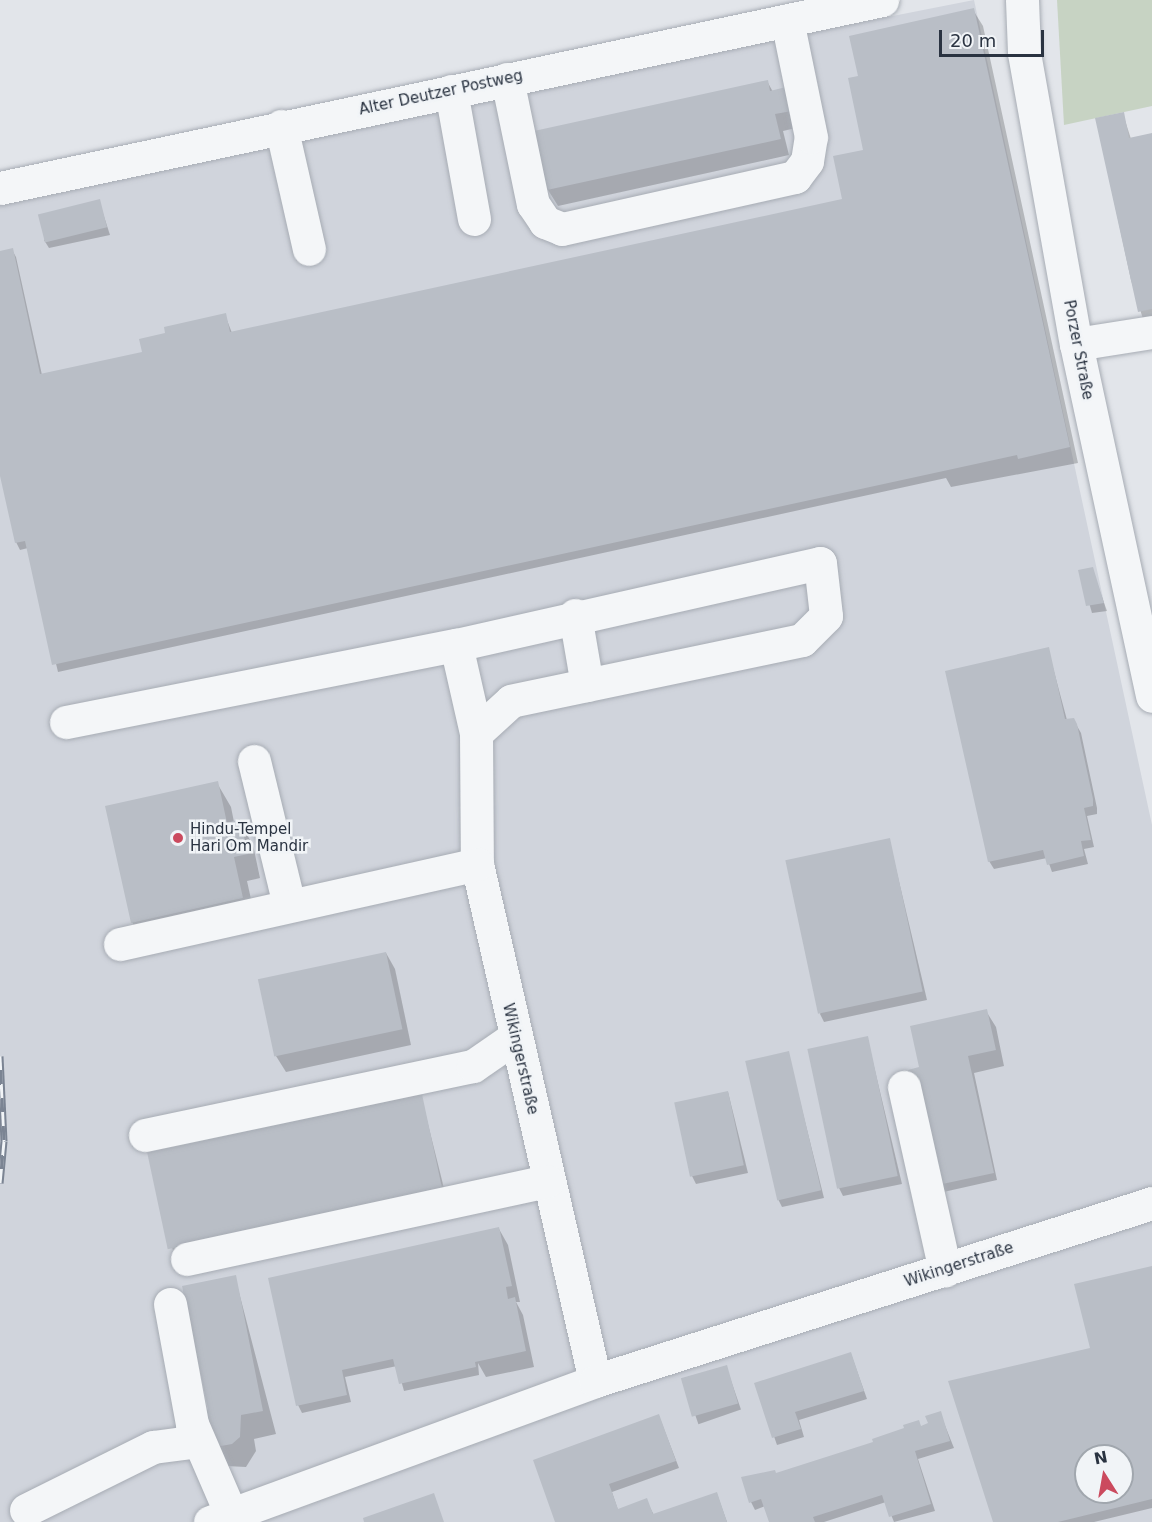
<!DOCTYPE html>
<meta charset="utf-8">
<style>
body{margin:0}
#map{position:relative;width:1152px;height:1522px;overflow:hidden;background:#e2e5ea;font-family:"DejaVu Sans",sans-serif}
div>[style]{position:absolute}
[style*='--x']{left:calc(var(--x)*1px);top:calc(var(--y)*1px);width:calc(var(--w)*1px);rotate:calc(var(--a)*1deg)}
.built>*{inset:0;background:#d0d4dc}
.green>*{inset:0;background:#c7d3c3}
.shadow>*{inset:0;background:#0003;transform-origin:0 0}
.building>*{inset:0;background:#b9bec6;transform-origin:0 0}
.roads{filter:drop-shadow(0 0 2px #a7acb4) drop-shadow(0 0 2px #a7acb4)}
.minor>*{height:33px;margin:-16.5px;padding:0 16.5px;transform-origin:16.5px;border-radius:16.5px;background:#f4f6f8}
.rail>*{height:7px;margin-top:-3.5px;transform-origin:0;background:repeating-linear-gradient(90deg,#f1f4f7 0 14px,#7b8493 0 28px);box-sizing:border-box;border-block:2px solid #7b8493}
.dots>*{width:16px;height:16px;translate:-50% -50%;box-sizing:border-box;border:3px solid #f1f4f7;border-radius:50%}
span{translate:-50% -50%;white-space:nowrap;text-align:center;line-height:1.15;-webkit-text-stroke:5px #f1f4f7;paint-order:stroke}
.street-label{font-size:15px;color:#2a3341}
.poi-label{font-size:15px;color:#2a3341}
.left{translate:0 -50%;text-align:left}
.north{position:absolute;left:1074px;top:1444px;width:60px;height:60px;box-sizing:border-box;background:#f1f4f7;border:2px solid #a1a7ae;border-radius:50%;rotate:349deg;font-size:16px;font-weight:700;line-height:24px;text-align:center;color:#2a3341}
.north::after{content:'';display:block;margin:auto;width:21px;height:27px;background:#cb4a5e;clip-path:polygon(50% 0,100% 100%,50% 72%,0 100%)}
.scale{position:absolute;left:939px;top:30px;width:105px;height:27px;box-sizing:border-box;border:3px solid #2a3341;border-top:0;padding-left:8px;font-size:18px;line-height:21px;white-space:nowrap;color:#2a3341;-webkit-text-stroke:4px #f1f4f7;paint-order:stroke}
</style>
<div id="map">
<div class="built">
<i style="clip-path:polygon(evenodd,974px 0,1152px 825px,1152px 1522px,0 1522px,0 204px,376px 118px,974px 0,1086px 1456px,1122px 1456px,1122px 1492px,1086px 1492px,1086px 1456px)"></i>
</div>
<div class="green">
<i style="clip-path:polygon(1057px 0,1152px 0,1152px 106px,1064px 125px)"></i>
</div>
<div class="shadow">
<i style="clip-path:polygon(973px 10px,983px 26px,1078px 463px,951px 487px,946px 478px,58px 672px,28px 548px,20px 550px,16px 542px,0 469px,0 252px,12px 250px,16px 257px,42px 375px,143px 353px,166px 334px,225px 315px,232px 333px,844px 200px,865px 151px,860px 77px)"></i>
<i style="clip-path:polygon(767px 81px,773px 92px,785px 89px,800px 127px,783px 131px,789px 155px,558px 206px,548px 190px,536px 132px)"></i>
<i style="clip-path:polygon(1123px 114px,1131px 139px,1152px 134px,1152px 317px,1143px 319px,1131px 280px,1102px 145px)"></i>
<i style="clip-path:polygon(99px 201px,110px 235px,49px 248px,44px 240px)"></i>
<i style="clip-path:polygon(1092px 569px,1107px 611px,1092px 613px,1080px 572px)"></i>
<i style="clip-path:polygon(1048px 649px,1067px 720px,1073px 719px,1081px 733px,1097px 808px,1097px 814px,1087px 816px,1094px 847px,1084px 849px,1088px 864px,1052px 872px,1047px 858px,994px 869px,989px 861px)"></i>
<i style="clip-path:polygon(217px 783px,231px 807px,234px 822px,239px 821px,253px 845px,260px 878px,247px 881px,256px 922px,146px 946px,132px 922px)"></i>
<i style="clip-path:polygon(889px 839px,927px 1000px,824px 1022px,820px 1014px)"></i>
<i style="clip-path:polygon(386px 953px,395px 969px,411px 1045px,286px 1072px,276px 1056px,260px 981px)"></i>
<i style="clip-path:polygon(986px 1011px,996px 1027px,1004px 1066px,974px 1073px,997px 1180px,939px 1193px,922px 1068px)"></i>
<i style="clip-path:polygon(867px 1037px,902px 1184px,843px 1196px,839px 1188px)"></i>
<i style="clip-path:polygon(788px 1053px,824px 1198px,782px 1207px,778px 1199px)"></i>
<i style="clip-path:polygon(728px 1092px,748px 1173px,696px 1184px,692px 1176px)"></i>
<i style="left:421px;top:1096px;width:105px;height:278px;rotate:76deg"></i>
<i style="clip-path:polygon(499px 1229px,508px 1245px,520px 1302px,516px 1302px,523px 1315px,534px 1367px,486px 1377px,478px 1363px,479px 1375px,404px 1391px,397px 1366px,345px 1377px,351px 1402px,302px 1413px,298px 1405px)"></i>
<i style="clip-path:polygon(evenodd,1152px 1267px,1152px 1508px,1094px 1522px,995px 1522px,1092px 1349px,1152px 1267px,1086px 1456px,1122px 1456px,1122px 1492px,1086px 1492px,1086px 1456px)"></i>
<i style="clip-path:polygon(235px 1277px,276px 1434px,254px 1439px,256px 1451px,246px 1467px,226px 1466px,219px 1459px,209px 1409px)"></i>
<i style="clip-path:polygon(851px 1354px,867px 1399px,799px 1420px,804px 1437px,777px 1445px,756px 1384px)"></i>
<i style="left:726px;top:1366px;width:46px;height:45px;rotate:71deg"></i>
<i style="clip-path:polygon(940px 1413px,954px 1448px,918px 1459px,935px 1511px,894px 1522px,886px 1502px,824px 1522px,770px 1522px,765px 1506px,755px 1510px,751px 1502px,776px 1475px,930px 1424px)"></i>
<i style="clip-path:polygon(659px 1416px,679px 1468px,612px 1492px,618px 1510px,646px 1500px,654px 1515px,717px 1494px,727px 1522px,557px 1522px)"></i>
</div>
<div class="building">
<i style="clip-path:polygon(974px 8px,1070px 447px,1018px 459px,1017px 455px,52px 665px,25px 541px,15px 543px,0 476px,0 251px,13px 248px,40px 374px,142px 352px,139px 339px,165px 333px,164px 327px,226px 313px,230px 332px,842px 199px,833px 156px,863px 150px,848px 78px,858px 76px,849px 36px)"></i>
<i style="clip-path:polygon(768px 80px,770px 91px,786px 87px,792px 111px,775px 114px,781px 139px,547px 190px,534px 131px)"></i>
<i style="clip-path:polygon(1124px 112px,1129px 138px,1152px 133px,1152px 309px,1138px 312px,1095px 118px)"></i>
<i style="left:100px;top:199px;width:29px;height:64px;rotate:76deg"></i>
<i style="clip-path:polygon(1093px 567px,1104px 603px,1086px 606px,1078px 570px)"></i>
<i style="clip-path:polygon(1049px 647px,1065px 719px,1074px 718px,1077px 724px,1093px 799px,1093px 806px,1084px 808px,1091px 840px,1081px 841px,1084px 856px,1047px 865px,1043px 850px,988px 862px,945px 671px)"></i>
<i style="clip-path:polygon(218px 781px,227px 823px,240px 819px,248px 854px,234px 857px,243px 898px,131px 923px,105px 806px)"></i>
<i style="left:890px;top:838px;width:157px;height:107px;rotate:78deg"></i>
<i style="left:386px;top:952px;width:79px;height:131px;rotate:78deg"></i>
<i style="clip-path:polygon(987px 1009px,996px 1050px,968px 1056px,994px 1173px,933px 1186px,908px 1070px,919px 1067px,910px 1026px)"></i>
<i style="left:868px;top:1036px;width:143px;height:62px;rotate:78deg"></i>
<i style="left:789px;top:1051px;width:143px;height:45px;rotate:77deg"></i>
<i style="left:728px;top:1091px;width:76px;height:55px;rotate:78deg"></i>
<i style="left:422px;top:1094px;width:99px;height:281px;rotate:78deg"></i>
<i style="clip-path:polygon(499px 1227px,512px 1286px,506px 1287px,508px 1299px,515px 1297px,526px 1351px,475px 1362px,476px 1367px,399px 1384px,393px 1359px,342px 1370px,347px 1395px,296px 1406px,268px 1278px)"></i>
<i style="clip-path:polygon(evenodd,1152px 1266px,1152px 1499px,1058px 1522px,993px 1522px,948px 1381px,1090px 1348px,1074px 1284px,1152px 1266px,1086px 1456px,1122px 1456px,1122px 1492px,1086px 1492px,1086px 1456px)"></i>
<i style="clip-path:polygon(236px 1275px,263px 1411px,241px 1415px,240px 1437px,232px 1444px,221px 1446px,211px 1443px,204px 1414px,208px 1409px,182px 1286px)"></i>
<i style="clip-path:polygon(851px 1352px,864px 1391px,795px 1412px,801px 1429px,772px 1438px,754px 1383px)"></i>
<i style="left:727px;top:1365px;width:40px;height:48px;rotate:74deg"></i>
<i style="clip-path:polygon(941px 1411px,950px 1441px,915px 1451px,931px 1504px,889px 1517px,882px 1495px,813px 1517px,815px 1522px,769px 1522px,761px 1499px,749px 1503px,741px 1477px,775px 1470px,776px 1473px,873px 1442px,872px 1439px,904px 1428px,903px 1425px,919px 1420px,921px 1426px,928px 1423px,925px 1416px)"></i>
<i style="clip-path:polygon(659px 1414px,676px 1461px,609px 1484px,618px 1509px,647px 1498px,653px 1514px,717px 1492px,727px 1522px,555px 1522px,533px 1460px)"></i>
<i style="clip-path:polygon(434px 1493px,444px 1522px,364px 1522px,363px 1518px)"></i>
</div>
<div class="roads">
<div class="minor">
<i style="--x:1022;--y:0;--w:53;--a:87.8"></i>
<i style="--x:1024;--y:53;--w:296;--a:79.9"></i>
<i style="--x:1076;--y:344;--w:360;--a:77.8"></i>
<i style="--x:507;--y:79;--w:128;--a:78.3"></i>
<i style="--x:533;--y:204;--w:22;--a:56"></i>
<i style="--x:545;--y:222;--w:18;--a:22"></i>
<i style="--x:562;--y:229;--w:239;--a:-12.6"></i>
<i style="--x:795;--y:177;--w:20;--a:-53"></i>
<i style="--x:807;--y:161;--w:24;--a:-81"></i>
<i style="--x:811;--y:137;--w:119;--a:-101.6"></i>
<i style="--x:451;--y:91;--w:130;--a:79.8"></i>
<i style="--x:281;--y:126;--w:126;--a:77.2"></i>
<i style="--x:0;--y:188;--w:902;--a:-12.03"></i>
<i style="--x:1076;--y:344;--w:77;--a:-9"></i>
<i style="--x:575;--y:615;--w:71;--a:80.3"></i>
<i style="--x:456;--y:645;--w:90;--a:77.2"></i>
<i style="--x:476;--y:733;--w:131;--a:89.6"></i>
<i style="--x:477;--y:864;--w:530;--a:77.14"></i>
<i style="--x:66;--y:722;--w:398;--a:-11.2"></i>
<i style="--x:456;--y:645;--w:373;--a:-12.7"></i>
<i style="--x:820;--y:563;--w:53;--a:83.5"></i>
<i style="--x:826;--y:616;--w:34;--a:135"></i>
<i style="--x:802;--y:640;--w:297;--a:168.2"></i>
<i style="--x:511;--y:701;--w:47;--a:137.6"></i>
<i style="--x:254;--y:761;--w:148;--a:76.3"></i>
<i style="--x:120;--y:944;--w:366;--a:-12.6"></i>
<i style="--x:904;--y:1087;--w:188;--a:77.4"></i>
<i style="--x:145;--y:1135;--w:335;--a:-11.9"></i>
<i style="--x:473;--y:1066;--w:51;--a:-34.6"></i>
<i style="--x:187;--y:1259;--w:368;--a:-12.2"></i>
<i style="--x:170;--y:1304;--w:122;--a:79.6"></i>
<i style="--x:192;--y:1424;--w:98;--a:66.6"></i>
<i style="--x:26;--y:1510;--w:142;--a:-26.4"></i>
<i style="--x:153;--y:1447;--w:45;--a:-7.6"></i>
<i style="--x:210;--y:1522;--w:410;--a:-20.1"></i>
<i style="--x:595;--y:1381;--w:585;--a:-17.72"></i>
</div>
</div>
<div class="rail">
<i style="--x:0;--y:1056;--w:85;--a:87.3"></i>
<i style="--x:4;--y:1141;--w:42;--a:95.4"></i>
</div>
<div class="dots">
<i style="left:178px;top:838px;background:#cb4a5e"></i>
</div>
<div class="street-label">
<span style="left:441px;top:93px;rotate:-12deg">Alter Deutzer Postweg</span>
<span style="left:1078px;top:350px;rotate:79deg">Porzer Straße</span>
<span style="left:520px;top:1059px;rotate:77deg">Wikingerstraße</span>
<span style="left:959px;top:1265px;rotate:-18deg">Wikingerstraße</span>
</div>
<div class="poi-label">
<span class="left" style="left:190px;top:838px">Hindu-Tempel<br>Hari Om Mandir</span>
</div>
<div class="north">N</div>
<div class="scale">20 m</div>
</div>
